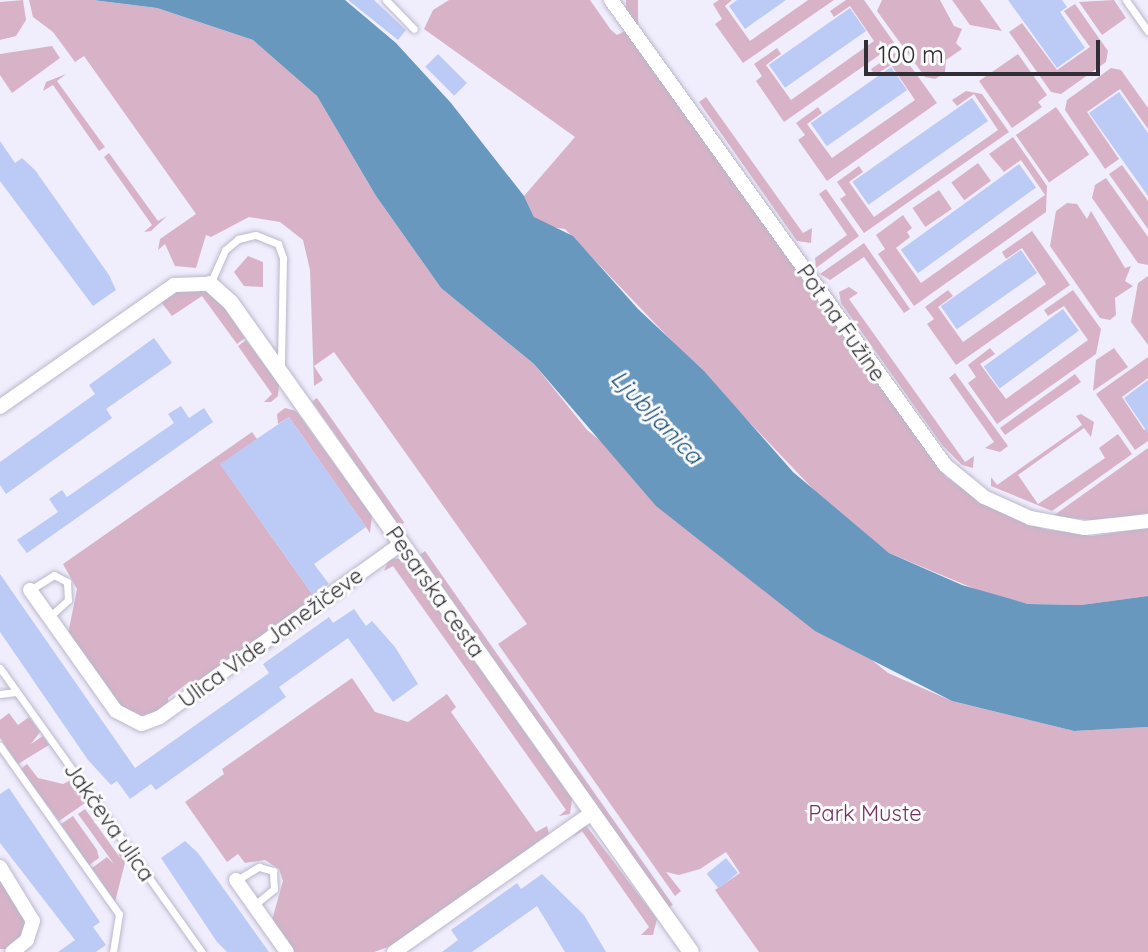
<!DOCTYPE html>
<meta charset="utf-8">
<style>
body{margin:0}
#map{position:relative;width:1148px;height:952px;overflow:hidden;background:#f0edfd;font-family:Quicksand,sans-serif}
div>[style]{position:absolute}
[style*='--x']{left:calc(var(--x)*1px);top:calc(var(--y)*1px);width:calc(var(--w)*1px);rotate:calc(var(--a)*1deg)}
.green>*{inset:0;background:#d8b3c8;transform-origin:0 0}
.water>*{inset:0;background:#6998bf}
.building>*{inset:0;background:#bccbf6;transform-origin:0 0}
.roads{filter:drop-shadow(0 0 2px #bab7ca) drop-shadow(0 0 2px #bab7ca)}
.service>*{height:7px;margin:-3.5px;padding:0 3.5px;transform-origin:3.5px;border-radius:3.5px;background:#fff}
.minor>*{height:14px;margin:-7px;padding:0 7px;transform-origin:7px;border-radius:7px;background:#fff}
.tertiary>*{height:16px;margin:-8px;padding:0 8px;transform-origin:8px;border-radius:8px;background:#fff}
span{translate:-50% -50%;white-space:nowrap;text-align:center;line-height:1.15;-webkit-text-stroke:6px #fcfcfc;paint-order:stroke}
.street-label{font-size:22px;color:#302f36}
.park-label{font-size:22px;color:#74325d}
.water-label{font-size:24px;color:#1a5077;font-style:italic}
.scale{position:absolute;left:864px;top:40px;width:236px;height:36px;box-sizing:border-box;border:4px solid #302f36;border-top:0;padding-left:10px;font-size:24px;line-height:28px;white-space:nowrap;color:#302f36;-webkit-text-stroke:6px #fcfcfc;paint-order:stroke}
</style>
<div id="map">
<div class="green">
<i style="clip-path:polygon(23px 0,26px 20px,16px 36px,0 40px,0 2px)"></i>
<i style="clip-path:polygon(29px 0,93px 0,157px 8px,253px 40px,317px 96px,376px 196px,441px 288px,534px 364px,587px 430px,888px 673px,952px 701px,1074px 731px,1148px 727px,1148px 952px,759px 952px,715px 890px,740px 873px,726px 852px,700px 869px,679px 875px,666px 872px,681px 891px,675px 896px,498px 644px,527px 624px,334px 352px,314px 366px,323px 380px,314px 386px,310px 270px,303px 240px,280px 222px,249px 217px,211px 237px,206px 235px,196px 268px,175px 266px,165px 244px,158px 250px,160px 239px,196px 214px,84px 56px,75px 62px,53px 32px,33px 17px)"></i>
<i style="clip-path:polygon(449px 0,590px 0,611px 30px,617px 35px,625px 31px,946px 477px,995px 510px,1044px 529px,1092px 536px,1148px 528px,1148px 596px,1081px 605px,1028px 604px,987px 594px,889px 553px,835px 512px,565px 229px,544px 226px,534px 217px,524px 196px,575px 137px,424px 29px,433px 10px)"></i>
<i style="left:626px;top:0;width:12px;height:121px"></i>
<i style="clip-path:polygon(719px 0,732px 0,725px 6px,750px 41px,808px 0,834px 0,743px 63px,715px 24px,722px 19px,713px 4px)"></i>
<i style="clip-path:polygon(846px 0,864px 0,895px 44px,784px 122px,756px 81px,762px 76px,754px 64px,777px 48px,781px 54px,766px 65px,791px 100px,874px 41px,850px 6px,834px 17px,830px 11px)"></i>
<i style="clip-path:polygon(882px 0,940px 0,954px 26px,962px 29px,956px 43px,962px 49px,946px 60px,945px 73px,935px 79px,925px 77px,877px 11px)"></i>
<i style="clip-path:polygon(952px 0,980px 0,1002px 31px,970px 25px)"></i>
<i style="clip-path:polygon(1114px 0,1126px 18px,1102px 35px,1079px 2px)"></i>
<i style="clip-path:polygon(1075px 4px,1108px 51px,1106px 62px,1061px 94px,1051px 92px,1009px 32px,1022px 23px,1057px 70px,1090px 47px,1064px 11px)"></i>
<i style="clip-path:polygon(52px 46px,60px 58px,12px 93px,0 75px,0 54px)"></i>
<i style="clip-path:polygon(899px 50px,937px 103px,827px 181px,798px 140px,805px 135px,796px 123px,818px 107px,822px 113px,807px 124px,832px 158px,915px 100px,891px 65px,875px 75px,871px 69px)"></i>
<i style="clip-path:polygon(1018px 54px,1047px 95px,1038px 102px,1042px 107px,1012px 128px,979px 81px)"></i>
<i style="clip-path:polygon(1111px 68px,1121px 70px,1148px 108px,1148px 129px,1120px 89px,1087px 112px,1119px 159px,1105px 169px,1065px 110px,1067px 100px)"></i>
<i style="clip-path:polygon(66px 74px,57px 81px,105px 147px,99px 151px,53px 85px,43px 91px,46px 82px)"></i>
<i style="clip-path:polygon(966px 91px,982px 94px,1009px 132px,864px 233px,840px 199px,846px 195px,837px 182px,859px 166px,863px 172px,849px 182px,874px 217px,998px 130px,974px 94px,957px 106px,952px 100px)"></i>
<i style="clip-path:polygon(706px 97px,803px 233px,812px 228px,811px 243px,797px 241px,699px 102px)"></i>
<i style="left:1056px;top:107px;width:58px;height:49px;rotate:55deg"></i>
<i style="clip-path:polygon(1013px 137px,1047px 186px,1046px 212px,914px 306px,878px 254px,885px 249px,876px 235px,903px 215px,912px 228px,907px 232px,910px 237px,896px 248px,921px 283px,1045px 195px,1021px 160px,1004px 172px,989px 154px)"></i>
<i style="clip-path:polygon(109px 153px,158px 221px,167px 216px,151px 231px,144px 232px,152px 225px,104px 157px)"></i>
<i style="left:978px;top:163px;width:22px;height:33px;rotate:54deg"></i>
<i style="clip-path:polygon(1122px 165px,1148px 201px,1148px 229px,1109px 174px)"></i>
<i style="clip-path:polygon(1106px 178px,1148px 237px,1148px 265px,1138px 263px,1092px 198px,1095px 185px)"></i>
<i style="clip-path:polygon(826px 189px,859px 236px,816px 268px,815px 258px,847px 235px,819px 194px)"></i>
<i style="left:939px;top:190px;width:23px;height:32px;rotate:56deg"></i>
<i style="clip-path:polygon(1067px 203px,1077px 204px,1087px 219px,1091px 211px,1125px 268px,1131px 266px,1125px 281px,1133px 286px,1115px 298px,1116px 315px,1110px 320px,1100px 318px,1050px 246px,1056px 211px)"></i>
<i style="clip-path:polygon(1032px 231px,1070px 285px,956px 365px,927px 324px,934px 319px,925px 307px,948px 290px,953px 296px,938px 307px,963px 342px,1046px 284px,1022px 248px,1006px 259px,1002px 252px)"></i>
<i style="clip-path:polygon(864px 243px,910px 309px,904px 313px,864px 257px,830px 280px,820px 274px)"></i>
<i style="clip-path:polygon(248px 256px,263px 262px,263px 287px,244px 286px,234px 272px)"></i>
<i style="clip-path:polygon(1148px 276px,1148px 345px,1131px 322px,1138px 283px)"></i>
<i style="clip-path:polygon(849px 287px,858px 293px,849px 299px,965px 462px,974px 456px,973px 468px,962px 465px,943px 446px,841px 303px,839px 292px)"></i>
<i style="clip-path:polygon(204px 290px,219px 300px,245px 338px,237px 344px,202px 296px,172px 316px,161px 302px,177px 292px)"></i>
<i style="clip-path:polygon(1073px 290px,1101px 329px,1096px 354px,997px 424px,968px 383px,976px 377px,968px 365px,990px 348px,995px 354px,980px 364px,1006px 399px,1088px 340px,1064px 306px,1048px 316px,1044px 310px)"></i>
<i style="clip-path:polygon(246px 340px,279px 385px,278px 396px,271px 402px,264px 402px,272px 394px,238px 346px)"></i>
<i style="clip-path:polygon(1114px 348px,1128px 367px,1093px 391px,1096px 360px)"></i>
<i style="clip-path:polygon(1148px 357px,1148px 378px,1122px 397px,1144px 430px,1148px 428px,1148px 441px,1135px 450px,1096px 394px)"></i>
<i style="clip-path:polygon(955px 373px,1008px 446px,1000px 452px,985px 448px,994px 442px,949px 378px)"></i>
<i style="clip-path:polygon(1075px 374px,1081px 382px,1005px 435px,1000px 428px)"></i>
<i style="left:317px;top:398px;width:152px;height:6px;rotate:55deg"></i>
<i style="clip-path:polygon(285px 408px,296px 411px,372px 516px,370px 533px,289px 417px,278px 424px,277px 414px)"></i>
<i style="clip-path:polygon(1081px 414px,1094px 422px,1091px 437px,1084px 428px,1018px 475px,1038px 504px,1105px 458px,1099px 448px,1118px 434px,1132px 454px,1052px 511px,991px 486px,991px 477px,997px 485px,1082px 425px,1076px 416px)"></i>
<i style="clip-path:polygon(252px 432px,257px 439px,221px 465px,315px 598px,202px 683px,189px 682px,168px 698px,168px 707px,145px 719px,125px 714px,68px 634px,77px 589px,63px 564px)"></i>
<i style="clip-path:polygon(1148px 448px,1148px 513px,1101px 521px,1053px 516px)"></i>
<i style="left:425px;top:551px;width:432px;height:6px;rotate:55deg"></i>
<i style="clip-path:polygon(390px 558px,402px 559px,572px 799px,570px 814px,559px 816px,566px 810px,393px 566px,384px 571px)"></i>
<i style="clip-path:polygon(352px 678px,375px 712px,408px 722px,447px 694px,456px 707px,451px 712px,536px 832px,547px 826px,549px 834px,402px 942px,374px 952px,292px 952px,272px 920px,283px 881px,279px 869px,265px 860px,245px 863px,238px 854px,227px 862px,185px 802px,224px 774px,222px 769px)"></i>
<i style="clip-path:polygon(9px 713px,18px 725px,29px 717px,40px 732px,31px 744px,43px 736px,49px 745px,18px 764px,0 738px,0 720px)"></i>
<i style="clip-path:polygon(27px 764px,38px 778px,63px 784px,73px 779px,88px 801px,59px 821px,21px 769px)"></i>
<i style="clip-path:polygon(85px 809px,121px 859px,117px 851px,122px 847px,127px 855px,115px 902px,92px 868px,107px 857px,114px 864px,78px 814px)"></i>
<i style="clip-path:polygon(73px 816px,97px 850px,99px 858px,89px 865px,61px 824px)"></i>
<i style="clip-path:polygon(585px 824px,657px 919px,653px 935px,641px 935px,649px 927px,582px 831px,573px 837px)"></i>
<i style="clip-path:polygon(0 874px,27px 920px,25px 934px,8px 949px,0 949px)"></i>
</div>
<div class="water">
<i style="clip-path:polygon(93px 0,345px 0,396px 43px,451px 103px,524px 196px,534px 217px,573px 236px,638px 309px,704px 371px,793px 472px,889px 553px,962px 585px,1028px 604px,1081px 605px,1148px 596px,1148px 727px,1074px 731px,952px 701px,815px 631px,656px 506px,534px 364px,441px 288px,376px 196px,317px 96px,253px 40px,157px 8px)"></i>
</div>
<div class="building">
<i style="clip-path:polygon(348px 0,374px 0,406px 30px,398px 40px)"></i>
<i style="clip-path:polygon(737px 0,786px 0,745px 29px,729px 6px)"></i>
<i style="clip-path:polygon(1008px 0,1062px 0,1067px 7px,1060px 12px,1085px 48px,1057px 68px)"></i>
<i style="left:850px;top:8px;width:28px;height:99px;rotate:55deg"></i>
<i style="left:438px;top:54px;width:41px;height:18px;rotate:45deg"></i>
<i style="left:891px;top:67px;width:28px;height:98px;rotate:55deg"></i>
<i style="clip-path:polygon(1119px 92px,1148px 133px,1148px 196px,1089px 113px)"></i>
<i style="left:972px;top:98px;width:28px;height:146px;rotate:55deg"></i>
<i style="clip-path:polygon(0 141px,15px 163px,22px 158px,35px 170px,109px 275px,116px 290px,93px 306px,0 181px)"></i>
<i style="left:1019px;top:164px;width:29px;height:146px;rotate:54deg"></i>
<i style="left:1021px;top:250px;width:28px;height:98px;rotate:55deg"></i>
<i style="left:1063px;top:309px;width:27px;height:98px;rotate:54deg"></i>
<i style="clip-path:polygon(154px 338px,172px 363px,106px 409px,112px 418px,6px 494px,0 485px,0 462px,95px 394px,89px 385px)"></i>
<i style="clip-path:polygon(1148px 380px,1148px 433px,1124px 398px)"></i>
<i style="clip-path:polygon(181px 406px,189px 418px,204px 408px,213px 422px,27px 553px,17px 540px,58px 512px,49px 499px,62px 490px,67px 497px,174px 423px,168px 414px)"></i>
<i style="clip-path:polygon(289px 417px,366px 527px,314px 564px,329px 584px,313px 595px,220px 464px)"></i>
<i style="clip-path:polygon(0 574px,135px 768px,269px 673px,263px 664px,329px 617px,333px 623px,354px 609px,366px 626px,372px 621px,395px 647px,418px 684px,393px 702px,348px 638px,279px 687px,286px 697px,156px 790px,151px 784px,130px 799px,117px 781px,111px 785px,88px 760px,0 632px)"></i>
<i style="clip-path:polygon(9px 788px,100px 922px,93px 927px,106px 945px,96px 952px,58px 952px,75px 940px,0 843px,0 794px)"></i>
<i style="clip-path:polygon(185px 841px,198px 853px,269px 952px,227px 952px,217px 942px,161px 858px)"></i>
<i style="left:726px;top:858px;width:19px;height:25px;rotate:51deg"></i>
<i style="clip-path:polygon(542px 874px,584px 915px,606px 952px,565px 952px,537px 906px,472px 952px,442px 952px,458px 940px,451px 930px,517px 883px,521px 889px)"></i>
</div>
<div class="roads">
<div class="service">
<i style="--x:386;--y:0;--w:40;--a:46"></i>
<i style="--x:1126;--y:0;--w:38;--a:55"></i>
<i style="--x:210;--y:284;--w:37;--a:-66"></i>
<i style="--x:225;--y:250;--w:17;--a:-40"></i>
<i style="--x:238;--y:239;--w:18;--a:-13"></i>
<i style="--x:256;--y:235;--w:24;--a:22"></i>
<i style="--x:278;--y:244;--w:15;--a:70"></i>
<i style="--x:283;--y:258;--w:109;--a:91.1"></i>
<i style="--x:30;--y:590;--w:28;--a:-32"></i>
<i style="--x:54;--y:575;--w:15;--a:28"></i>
<i style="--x:67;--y:582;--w:18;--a:87"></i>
<i style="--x:68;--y:600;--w:24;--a:138"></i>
<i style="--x:0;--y:668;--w:349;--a:54.6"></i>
<i style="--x:0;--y:694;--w:16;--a:-7"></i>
<i style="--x:0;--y:746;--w:206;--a:54.7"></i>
<i style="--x:119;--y:914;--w:38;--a:99"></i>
<i style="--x:237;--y:880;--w:26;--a:-31"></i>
<i style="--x:259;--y:867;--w:15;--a:16"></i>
<i style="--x:273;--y:871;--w:18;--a:87"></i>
<i style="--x:274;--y:889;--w:26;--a:141"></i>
</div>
<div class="minor">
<i style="--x:611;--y:0;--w:573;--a:54.31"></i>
<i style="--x:945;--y:465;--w:50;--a:39.4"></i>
<i style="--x:984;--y:497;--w:51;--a:24.5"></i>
<i style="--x:1030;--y:518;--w:56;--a:10.3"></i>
<i style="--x:1085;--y:528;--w:63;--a:-6.3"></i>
<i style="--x:0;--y:407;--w:213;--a:-35"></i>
<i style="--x:174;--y:285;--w:36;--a:-2"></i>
<i style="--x:30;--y:590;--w:148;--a:54.6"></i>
<i style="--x:116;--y:711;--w:29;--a:27"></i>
<i style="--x:142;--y:724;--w:19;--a:-21"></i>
<i style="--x:160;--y:717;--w:297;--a:-35.7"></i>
<i style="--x:0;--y:867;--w:63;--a:58.6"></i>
<i style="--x:33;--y:921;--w:20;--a:108"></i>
<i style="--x:27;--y:940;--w:19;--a:141"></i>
<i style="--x:236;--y:880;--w:88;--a:54.7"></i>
<i style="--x:394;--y:952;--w:242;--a:-35.1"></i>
</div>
<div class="tertiary">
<i style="--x:210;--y:284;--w:28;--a:42"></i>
<i style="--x:231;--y:303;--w:795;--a:54.67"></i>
</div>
</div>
<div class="street-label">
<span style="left:841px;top:323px;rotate:55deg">Pot na Fužine</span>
<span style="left:435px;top:592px;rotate:55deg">Pesarska cesta</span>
<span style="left:271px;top:638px;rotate:-36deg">Ulica Vide Janežičeve</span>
<span style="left:109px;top:822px;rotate:55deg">Jakčeva ulica</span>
</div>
<div class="park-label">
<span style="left:865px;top:814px">Park Muste</span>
</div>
<div class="water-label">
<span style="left:657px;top:417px;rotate:46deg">Ljubljanica</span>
</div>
<div class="scale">100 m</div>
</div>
